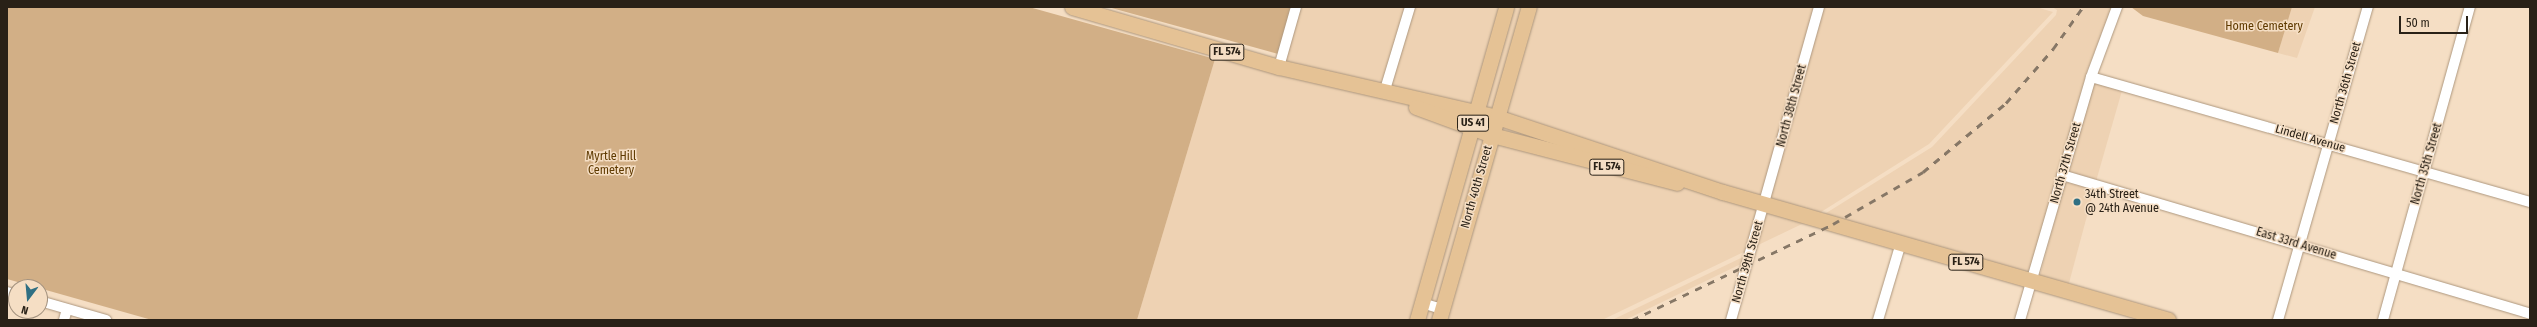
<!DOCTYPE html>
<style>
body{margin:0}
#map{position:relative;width:2537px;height:327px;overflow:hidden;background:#f5dec4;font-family:"Fira Sans Condensed",sans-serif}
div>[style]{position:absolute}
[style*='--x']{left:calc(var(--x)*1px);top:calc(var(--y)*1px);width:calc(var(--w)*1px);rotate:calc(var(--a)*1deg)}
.built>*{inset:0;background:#eed2b3;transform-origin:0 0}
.green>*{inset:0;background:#d2af86}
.roads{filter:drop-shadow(0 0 1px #ad977e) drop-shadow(0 0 1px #ad977e)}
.minor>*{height:10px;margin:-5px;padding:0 5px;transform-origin:5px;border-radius:5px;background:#fff}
.primary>*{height:15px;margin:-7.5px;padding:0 7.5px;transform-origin:7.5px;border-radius:7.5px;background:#e5c295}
.rail>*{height:3px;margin-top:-1.5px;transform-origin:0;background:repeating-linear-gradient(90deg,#867766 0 7px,transparent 0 14px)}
.dots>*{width:11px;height:11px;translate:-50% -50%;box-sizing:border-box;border:2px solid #f5dec4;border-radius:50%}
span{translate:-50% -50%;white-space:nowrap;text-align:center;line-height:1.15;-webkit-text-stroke:3px #f5dec4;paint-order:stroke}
.shield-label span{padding:1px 3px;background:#f5dec4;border:1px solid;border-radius:3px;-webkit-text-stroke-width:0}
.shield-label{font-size:11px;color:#292117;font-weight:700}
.park-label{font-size:12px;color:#5f3a00}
.street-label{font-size:12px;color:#292117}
.poi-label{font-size:12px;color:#292117}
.left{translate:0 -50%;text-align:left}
.frame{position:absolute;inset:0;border:8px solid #292117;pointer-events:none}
.north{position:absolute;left:8px;top:279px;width:40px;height:40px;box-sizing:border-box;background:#f5dec4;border:1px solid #a3927f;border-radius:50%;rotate:196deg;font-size:11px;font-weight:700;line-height:16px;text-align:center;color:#292117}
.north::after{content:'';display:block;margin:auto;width:14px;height:18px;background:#2f6f83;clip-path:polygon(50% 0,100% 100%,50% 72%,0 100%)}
.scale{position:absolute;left:2399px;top:16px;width:69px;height:18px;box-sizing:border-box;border:2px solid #292117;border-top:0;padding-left:5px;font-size:12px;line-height:14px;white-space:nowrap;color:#292117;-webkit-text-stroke:3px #f5dec4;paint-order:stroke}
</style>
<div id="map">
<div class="built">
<i style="clip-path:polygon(1296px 7px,2036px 7px,2053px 12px,1929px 144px,1802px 224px,1602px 320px,1137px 320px,1218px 49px,1279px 66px)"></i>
<i style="clip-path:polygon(2052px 7px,2112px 7px,2087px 71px,2029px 274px,1823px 215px,1932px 147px,2056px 15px,2057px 10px)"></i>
<i style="clip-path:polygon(2292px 7px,2315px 7px,2297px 58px,2278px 53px)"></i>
<i style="left:2094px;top:83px;width:29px;height:92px;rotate:16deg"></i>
<i style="left:2065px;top:182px;width:30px;height:99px;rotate:15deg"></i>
<i style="clip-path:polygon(1745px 256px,1743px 263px,1625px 320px,1612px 320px)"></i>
</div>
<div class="green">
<i style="clip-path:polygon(7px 7px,1029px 7px,1215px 59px,1137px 320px,152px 320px,7px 279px)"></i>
<i style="clip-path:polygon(1108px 7px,1296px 7px,1282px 55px)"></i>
<i style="clip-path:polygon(2131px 7px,2292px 7px,2278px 53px,2143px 16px)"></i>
</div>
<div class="roads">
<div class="minor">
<i style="--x:1279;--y:67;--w:62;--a:-74.2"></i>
<i style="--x:2091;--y:77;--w:456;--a:15.9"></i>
<i style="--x:1384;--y:93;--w:90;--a:-73.2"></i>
<i style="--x:2062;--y:175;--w:488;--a:16.5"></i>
<i style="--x:7;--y:292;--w:9;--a:18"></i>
<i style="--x:40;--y:301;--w:69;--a:16.1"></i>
<i style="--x:1422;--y:303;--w:21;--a:17"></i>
<i style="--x:64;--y:320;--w:11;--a:-75"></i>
<i style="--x:1731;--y:320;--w:325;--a:-74.3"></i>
<i style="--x:1878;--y:320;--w:80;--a:-73.4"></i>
<i style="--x:2020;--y:320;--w:253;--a:-73.7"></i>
<i style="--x:2091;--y:77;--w:75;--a:-69.6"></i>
<i style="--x:2278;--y:320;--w:326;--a:-74"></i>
<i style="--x:2383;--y:320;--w:325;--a:-74.5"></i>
</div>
<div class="primary">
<i style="--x:1072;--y:7;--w:216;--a:16.2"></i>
<i style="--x:1279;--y:67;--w:224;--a:12.9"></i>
<i style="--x:1497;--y:117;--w:238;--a:18.4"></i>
<i style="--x:1723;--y:192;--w:463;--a:16"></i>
<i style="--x:1416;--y:107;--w:81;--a:20.2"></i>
<i style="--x:1492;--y:135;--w:191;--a:14.5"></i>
<i style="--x:1417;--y:320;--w:325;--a:-74.1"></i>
<i style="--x:1439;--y:320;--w:326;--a:-74"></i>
</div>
</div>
<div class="rail">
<i style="--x:1632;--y:320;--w:223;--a:-25.5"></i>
<i style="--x:1833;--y:224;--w:104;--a:-30"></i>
<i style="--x:1923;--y:172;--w:108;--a:-39.7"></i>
<i style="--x:2006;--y:103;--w:72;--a:-49"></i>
<i style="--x:2053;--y:49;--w:52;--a:-54.5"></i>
</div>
<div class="dots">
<i style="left:2077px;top:202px;background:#2f6f83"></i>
</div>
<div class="shield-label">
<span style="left:1227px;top:52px">FL 574</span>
<span style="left:1473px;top:123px">US 41</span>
<span style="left:1607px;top:167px">FL 574</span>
<span style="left:1966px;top:262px">FL 574</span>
</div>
<div class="park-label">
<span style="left:2264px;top:27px">Home Cemetery</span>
<span style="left:611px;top:164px">Myrtle Hill<br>Cemetery</span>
</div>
<div class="street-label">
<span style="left:2346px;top:83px;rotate:-74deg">North 36th Street</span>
<span style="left:1792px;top:106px;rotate:-75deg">North 38th Street</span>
<span style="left:2310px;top:139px;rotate:16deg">Lindell Avenue</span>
<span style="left:2066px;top:163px;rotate:-74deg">North 37th Street</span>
<span style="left:2427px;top:164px;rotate:-74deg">North 35th Street</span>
<span style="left:1477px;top:187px;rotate:-74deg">North 40th Street</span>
<span style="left:2296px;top:244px;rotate:17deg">East 33rd Avenue</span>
<span style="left:1748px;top:262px;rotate:-74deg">North 39th Street</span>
</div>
<div class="poi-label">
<span class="left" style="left:2085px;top:202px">34th Street<br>@ 24th Avenue</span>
</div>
<div class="frame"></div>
<div class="north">N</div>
<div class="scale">50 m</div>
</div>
